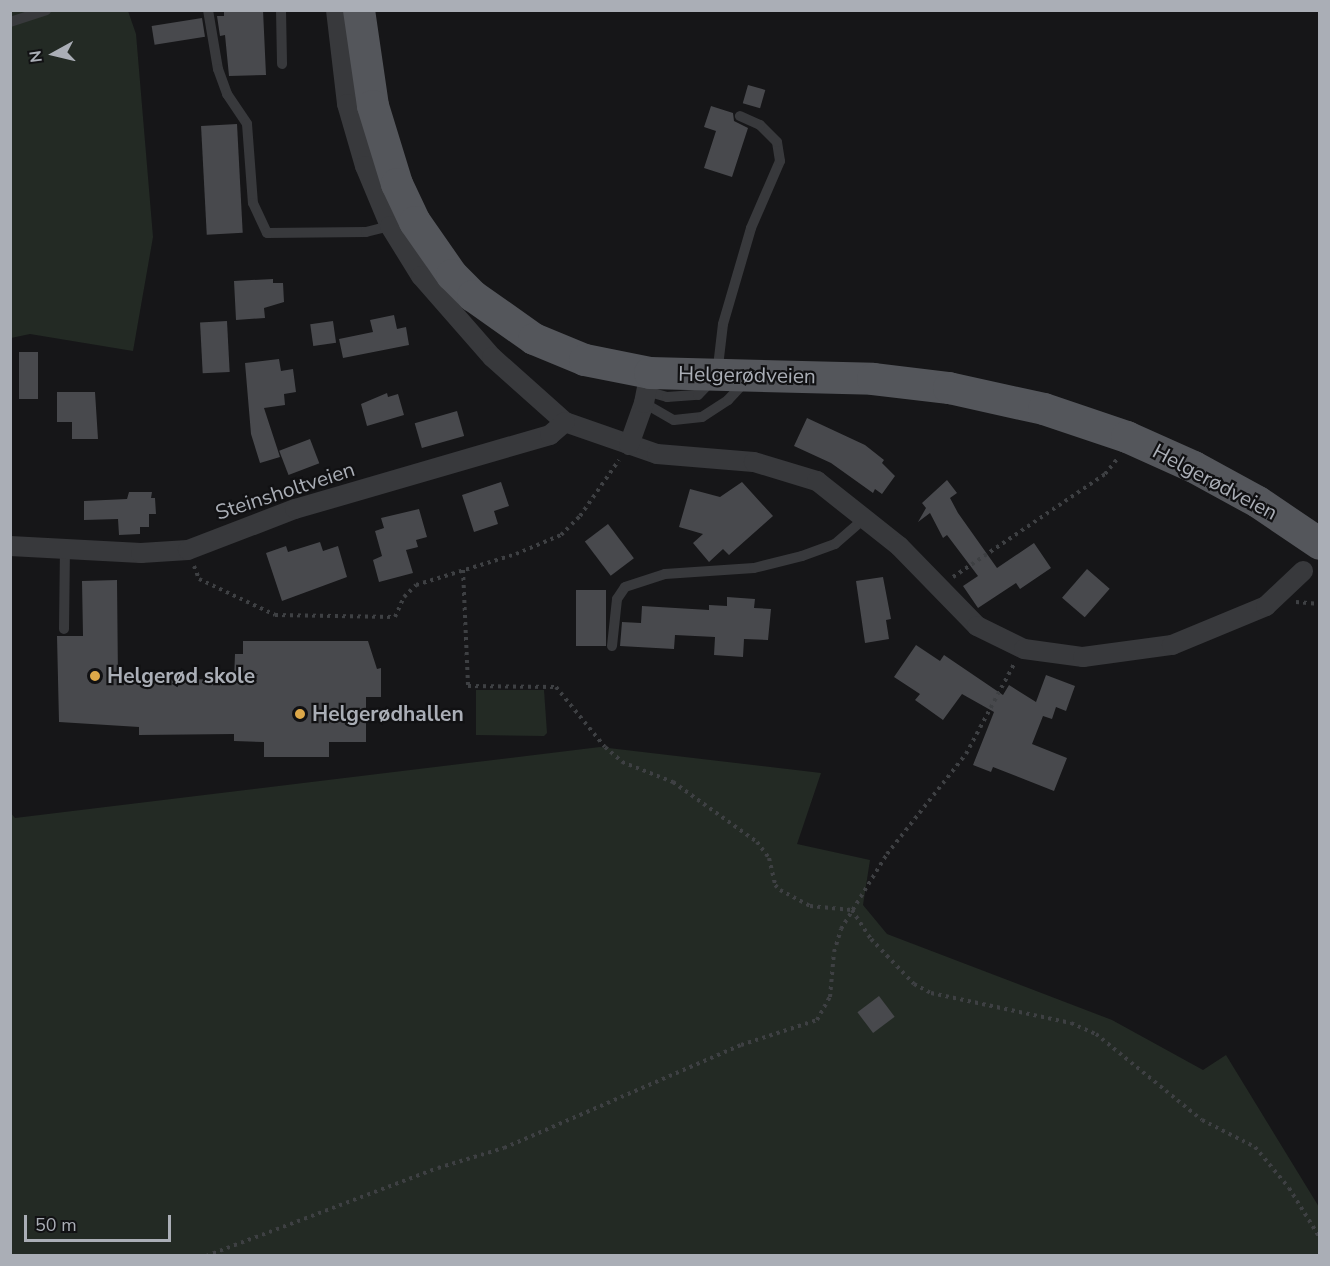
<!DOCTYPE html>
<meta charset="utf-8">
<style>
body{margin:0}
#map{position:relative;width:1330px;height:1266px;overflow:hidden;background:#161618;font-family:"Nunito Sans",sans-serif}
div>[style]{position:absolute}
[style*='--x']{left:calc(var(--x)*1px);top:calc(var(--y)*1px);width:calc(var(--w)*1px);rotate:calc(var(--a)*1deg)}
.green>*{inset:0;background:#232a24}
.building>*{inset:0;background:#48494d;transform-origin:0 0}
.path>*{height:4px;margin-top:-2px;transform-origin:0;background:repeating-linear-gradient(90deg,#3e4043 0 3px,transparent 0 7.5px)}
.service>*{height:10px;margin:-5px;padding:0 5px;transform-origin:5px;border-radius:5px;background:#38393c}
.minor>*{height:20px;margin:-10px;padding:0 10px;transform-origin:10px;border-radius:10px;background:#38393c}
.primary>*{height:32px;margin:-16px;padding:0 16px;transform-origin:16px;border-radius:16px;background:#54565b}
.dots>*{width:16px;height:16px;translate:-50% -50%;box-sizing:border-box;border:3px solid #111113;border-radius:50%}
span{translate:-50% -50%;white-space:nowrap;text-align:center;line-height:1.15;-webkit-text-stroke:4.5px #111113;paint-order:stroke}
.street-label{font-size:21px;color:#aaaeb6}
.poi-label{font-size:21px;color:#aaaeb6;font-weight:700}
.left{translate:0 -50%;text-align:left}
.frame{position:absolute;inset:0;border:12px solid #aaaeb6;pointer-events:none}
.north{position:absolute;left:24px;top:24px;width:60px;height:60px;-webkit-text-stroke:4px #111113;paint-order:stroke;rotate:262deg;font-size:16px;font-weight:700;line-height:24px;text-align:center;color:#aaaeb6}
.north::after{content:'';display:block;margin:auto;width:21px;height:27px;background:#aaaeb6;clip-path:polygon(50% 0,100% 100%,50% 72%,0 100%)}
.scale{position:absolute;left:24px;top:1215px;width:147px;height:27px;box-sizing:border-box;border:3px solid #aaaeb6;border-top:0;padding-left:8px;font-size:18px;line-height:21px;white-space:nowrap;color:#aaaeb6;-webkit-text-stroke:4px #111113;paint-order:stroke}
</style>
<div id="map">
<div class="green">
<i style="clip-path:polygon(10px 11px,128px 11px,136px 34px,153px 237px,133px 351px,30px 334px,11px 338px)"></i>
<i style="clip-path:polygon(476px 690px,544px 690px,547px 733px,544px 736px,476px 735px)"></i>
<i style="clip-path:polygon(600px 747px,821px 773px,797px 844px,870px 860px,863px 905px,887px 934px,1112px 1020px,1203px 1070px,1226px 1055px,1319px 1207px,1319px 1255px,11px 1255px,10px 812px,15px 818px)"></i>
</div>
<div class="building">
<i style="clip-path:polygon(224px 10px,263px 10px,266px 75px,229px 76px,225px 35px,220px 36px,217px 16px,224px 16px)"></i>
<i style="left:202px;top:18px;width:19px;height:51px;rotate:81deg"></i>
<i style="left:748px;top:85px;width:18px;height:19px;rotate:16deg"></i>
<i style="clip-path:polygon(711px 106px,733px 113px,734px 121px,748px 128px,732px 177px,704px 168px,716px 131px,704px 127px)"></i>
<i style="left:237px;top:124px;width:109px;height:36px;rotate:87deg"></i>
<i style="clip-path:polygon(273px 279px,273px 283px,283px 283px,284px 302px,264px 308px,265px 318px,236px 320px,234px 281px)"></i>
<i style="clip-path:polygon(394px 315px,397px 329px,406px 327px,409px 345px,343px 358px,339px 339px,373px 332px,370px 320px)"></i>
<i style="left:227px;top:321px;width:51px;height:27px;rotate:87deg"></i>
<i style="left:333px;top:321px;width:22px;height:23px;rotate:82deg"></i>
<i style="left:19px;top:352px;width:19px;height:47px"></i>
<i style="clip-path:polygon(279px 359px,281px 371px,293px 369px,296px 392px,284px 394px,285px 405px,264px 408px,280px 457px,260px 463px,251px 434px,245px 363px)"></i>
<i style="clip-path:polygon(57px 392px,95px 392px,98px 439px,72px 439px,72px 422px,57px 422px)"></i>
<i style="clip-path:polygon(387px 393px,388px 397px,398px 394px,404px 415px,367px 426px,361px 404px)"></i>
<i style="left:457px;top:411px;width:26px;height:44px;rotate:74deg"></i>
<i style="clip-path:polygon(807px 418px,865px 445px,884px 460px,882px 463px,895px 476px,882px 494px,875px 489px,873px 493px,831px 463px,794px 446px)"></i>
<i style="left:310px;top:439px;width:26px;height:33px;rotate:69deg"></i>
<i style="clip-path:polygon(947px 480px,957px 493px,950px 498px,958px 513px,997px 568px,1034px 543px,1051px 568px,1020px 589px,1016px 583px,978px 608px,963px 586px,978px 576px,947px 535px,943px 538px,930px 513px,918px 522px,926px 508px,922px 503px)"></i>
<i style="clip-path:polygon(501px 482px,509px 506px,494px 511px,498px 524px,474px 532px,462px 495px)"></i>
<i style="clip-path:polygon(742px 482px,773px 516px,729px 555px,723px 549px,709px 562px,693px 543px,703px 534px,679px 527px,690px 489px,720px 497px)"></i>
<i style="clip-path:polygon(129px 492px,152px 492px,151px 498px,155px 498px,156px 514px,149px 514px,149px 527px,140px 527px,140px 534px,119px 535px,118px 519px,84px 520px,84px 501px,127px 499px)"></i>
<i style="clip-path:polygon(419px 509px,427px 537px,416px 540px,418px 547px,406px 550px,413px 573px,379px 582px,373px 560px,382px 556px,375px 531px,384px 528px,381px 518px)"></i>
<i style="left:608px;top:524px;width:43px;height:29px;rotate:53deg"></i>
<i style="clip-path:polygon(320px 542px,323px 551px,338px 546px,347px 577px,282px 601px,266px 553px,286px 546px,288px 552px)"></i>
<i style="left:1087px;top:569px;width:30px;height:38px;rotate:41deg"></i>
<i style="clip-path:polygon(883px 577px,891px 619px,886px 620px,889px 639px,865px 643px,856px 581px)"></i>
<i style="clip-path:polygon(117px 580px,118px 680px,234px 679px,235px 654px,243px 654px,243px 641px,368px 641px,377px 669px,381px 668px,381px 697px,366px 697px,366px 742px,329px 742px,329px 757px,264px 757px,264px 742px,234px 741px,234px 734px,139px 735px,139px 727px,59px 722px,57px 636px,83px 636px,82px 581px)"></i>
<i style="left:576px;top:590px;width:30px;height:56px"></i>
<i style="clip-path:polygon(727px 597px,755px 599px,754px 608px,771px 609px,768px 640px,744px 639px,743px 657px,714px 655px,715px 637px,675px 635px,674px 649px,620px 646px,622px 622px,641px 623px,642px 606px,709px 610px,709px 605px,727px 606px)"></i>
<i style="clip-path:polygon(916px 645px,940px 661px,944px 655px,1003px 695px,1009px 685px,1036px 702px,1046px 675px,1075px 686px,1066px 711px,1056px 707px,1052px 719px,1043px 716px,1032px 744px,1067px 758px,1054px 791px,993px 767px,991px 772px,973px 765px,994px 712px,962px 694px,943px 720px,915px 700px,920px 694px,894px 677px)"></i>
<i style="left:879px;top:996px;width:26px;height:27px;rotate:53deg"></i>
</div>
<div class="path">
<i style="--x:194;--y:566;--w:14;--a:69"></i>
<i style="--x:199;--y:579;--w:84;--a:25.3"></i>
<i style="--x:275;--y:615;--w:120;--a:1"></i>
<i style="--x:395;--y:617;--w:22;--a:-66"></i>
<i style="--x:404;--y:597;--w:17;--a:-45"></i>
<i style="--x:416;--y:585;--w:105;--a:-17.2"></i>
<i style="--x:516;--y:554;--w:49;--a:-22.9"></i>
<i style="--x:561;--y:535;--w:27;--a:-45"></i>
<i style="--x:580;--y:516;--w:68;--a:-55.1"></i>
<i style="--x:463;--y:570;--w:116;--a:87.5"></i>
<i style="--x:468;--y:686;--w:88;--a:0.7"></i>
<i style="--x:556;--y:687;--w:77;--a:50.8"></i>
<i style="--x:605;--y:747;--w:23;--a:41"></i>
<i style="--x:622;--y:762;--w:55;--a:21.4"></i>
<i style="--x:673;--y:782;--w:103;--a:35.5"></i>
<i style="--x:757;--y:842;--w:20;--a:53"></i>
<i style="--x:769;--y:858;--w:28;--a:77"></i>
<i style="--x:775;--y:885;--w:7;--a:45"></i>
<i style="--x:780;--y:890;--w:34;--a:28"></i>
<i style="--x:810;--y:906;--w:42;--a:5.4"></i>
<i style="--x:852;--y:910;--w:35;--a:57"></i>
<i style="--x:871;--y:939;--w:62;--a:46.3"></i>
<i style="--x:914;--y:984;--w:19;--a:28"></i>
<i style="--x:931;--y:993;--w:143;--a:12.1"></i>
<i style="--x:1071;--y:1023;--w:27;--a:24"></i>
<i style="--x:1096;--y:1034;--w:136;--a:39.1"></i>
<i style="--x:1202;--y:1120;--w:59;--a:27"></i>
<i style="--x:1255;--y:1147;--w:53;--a:50.3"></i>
<i style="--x:1289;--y:1188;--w:59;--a:58.2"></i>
<i style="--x:953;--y:577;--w:184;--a:-34.1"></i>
<i style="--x:1105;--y:474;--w:19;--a:-51"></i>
<i style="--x:1296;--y:602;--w:24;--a:5"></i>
<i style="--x:206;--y:1256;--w:248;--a:-20.8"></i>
<i style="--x:438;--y:1168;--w:69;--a:-16.9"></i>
<i style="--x:504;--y:1148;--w:258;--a:-23.5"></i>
<i style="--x:741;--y:1045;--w:80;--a:-18.2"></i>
<i style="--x:817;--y:1020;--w:26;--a:-61"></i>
<i style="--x:830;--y:997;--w:45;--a:-84.9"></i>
<i style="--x:834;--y:952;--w:24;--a:-73"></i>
<i style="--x:841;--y:929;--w:88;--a:-58.5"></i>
<i style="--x:887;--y:854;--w:127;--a:-51.7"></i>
<i style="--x:966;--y:754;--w:102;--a:-61.9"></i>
</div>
<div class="service">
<i style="--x:208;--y:10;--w:60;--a:80.4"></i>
<i style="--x:218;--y:69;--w:27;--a:70"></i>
<i style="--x:227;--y:94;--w:36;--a:56"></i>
<i style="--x:247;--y:124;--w:79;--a:85.7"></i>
<i style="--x:253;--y:203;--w:33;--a:65"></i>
<i style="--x:267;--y:233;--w:99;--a:-0.6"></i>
<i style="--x:366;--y:232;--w:25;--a:-14"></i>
<i style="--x:281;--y:10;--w:54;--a:88.9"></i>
<i style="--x:10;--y:22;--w:38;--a:-18"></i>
<i style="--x:646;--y:391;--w:22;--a:16"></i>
<i style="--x:667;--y:397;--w:31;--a:-4"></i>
<i style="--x:698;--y:395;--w:28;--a:-46"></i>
<i style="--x:717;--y:375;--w:51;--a:-83.3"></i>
<i style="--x:723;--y:324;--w:100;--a:-73.7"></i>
<i style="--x:751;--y:228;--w:73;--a:-66.6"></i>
<i style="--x:780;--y:161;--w:19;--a:-99"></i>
<i style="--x:777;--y:142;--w:24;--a:-135"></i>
<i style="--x:760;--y:125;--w:22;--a:-156"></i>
<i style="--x:644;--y:403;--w:34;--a:30"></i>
<i style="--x:674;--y:420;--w:28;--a:-6"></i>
<i style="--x:702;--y:417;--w:31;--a:-33"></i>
<i style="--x:728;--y:400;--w:26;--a:-47"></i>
<i style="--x:64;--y:629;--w:81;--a:-89.3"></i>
<i style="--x:612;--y:646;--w:47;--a:-83.9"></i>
<i style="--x:617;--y:599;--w:14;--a:-56"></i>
<i style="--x:625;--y:587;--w:42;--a:-18"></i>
<i style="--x:665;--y:574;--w:89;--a:-3.9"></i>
<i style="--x:754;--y:568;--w:49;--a:-14"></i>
<i style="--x:802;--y:556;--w:35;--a:-20"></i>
<i style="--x:835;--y:544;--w:40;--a:-41"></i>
</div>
<div class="minor">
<i style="--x:336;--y:10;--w:95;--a:83.3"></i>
<i style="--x:347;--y:104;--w:65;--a:73.8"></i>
<i style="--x:365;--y:166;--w:65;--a:67.4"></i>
<i style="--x:390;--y:226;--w:59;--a:58.2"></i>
<i style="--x:421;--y:276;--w:108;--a:48.8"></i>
<i style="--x:492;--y:357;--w:98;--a:41.7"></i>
<i style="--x:565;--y:422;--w:97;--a:19.2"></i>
<i style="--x:657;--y:454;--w:97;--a:4.7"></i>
<i style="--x:754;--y:462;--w:66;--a:16.8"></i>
<i style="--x:817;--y:481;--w:105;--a:38.4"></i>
<i style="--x:899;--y:546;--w:112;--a:45.7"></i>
<i style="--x:977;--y:626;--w:52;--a:26.1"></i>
<i style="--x:1024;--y:649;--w:60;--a:7.7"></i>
<i style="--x:1083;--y:657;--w:90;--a:-7.7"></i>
<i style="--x:1172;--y:645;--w:102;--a:-22.5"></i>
<i style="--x:1266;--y:606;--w:51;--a:-43.4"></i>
<i style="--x:629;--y:445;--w:45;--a:-70.3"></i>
<i style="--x:644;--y:403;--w:31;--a:-79"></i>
<i style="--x:10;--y:546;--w:131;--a:3.1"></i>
<i style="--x:141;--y:553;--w:47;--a:-3.7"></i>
<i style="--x:188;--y:550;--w:115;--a:-21"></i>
<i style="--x:295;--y:509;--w:266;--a:-16.2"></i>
<i style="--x:550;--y:435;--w:20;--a:-41"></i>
</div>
<div class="primary">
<i style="--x:359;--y:10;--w:97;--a:81.7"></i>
<i style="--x:373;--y:106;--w:82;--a:72.9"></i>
<i style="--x:397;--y:184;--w:42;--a:64.7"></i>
<i style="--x:415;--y:222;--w:65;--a:55.1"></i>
<i style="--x:452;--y:275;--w:30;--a:45"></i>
<i style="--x:473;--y:296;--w:75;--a:35.2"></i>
<i style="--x:534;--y:339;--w:55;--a:22.4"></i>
<i style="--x:585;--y:360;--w:66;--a:11.3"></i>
<i style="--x:650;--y:373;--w:223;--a:1.5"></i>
<i style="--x:873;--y:379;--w:77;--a:6.8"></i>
<i style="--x:949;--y:388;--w:97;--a:12.5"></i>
<i style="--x:1044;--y:409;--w:88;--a:18.6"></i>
<i style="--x:1127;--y:437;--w:73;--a:24.1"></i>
<i style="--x:1194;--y:467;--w:73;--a:28.7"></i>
<i style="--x:1258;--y:502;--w:75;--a:34.1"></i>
</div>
<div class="dots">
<i style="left:95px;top:676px;background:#dda849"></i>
<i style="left:300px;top:714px;background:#dda849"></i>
</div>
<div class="street-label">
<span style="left:747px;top:375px;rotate:1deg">Helgerødveien</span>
<span style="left:1215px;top:482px;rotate:28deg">Helgerødveien</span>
<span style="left:285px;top:491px;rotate:-18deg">Steinsholtveien</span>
</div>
<div class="poi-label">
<span class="left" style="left:107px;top:676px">Helgerød skole</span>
<span class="left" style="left:312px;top:714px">Helgerødhallen</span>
</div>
<div class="frame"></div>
<div class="north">N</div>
<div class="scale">50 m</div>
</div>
